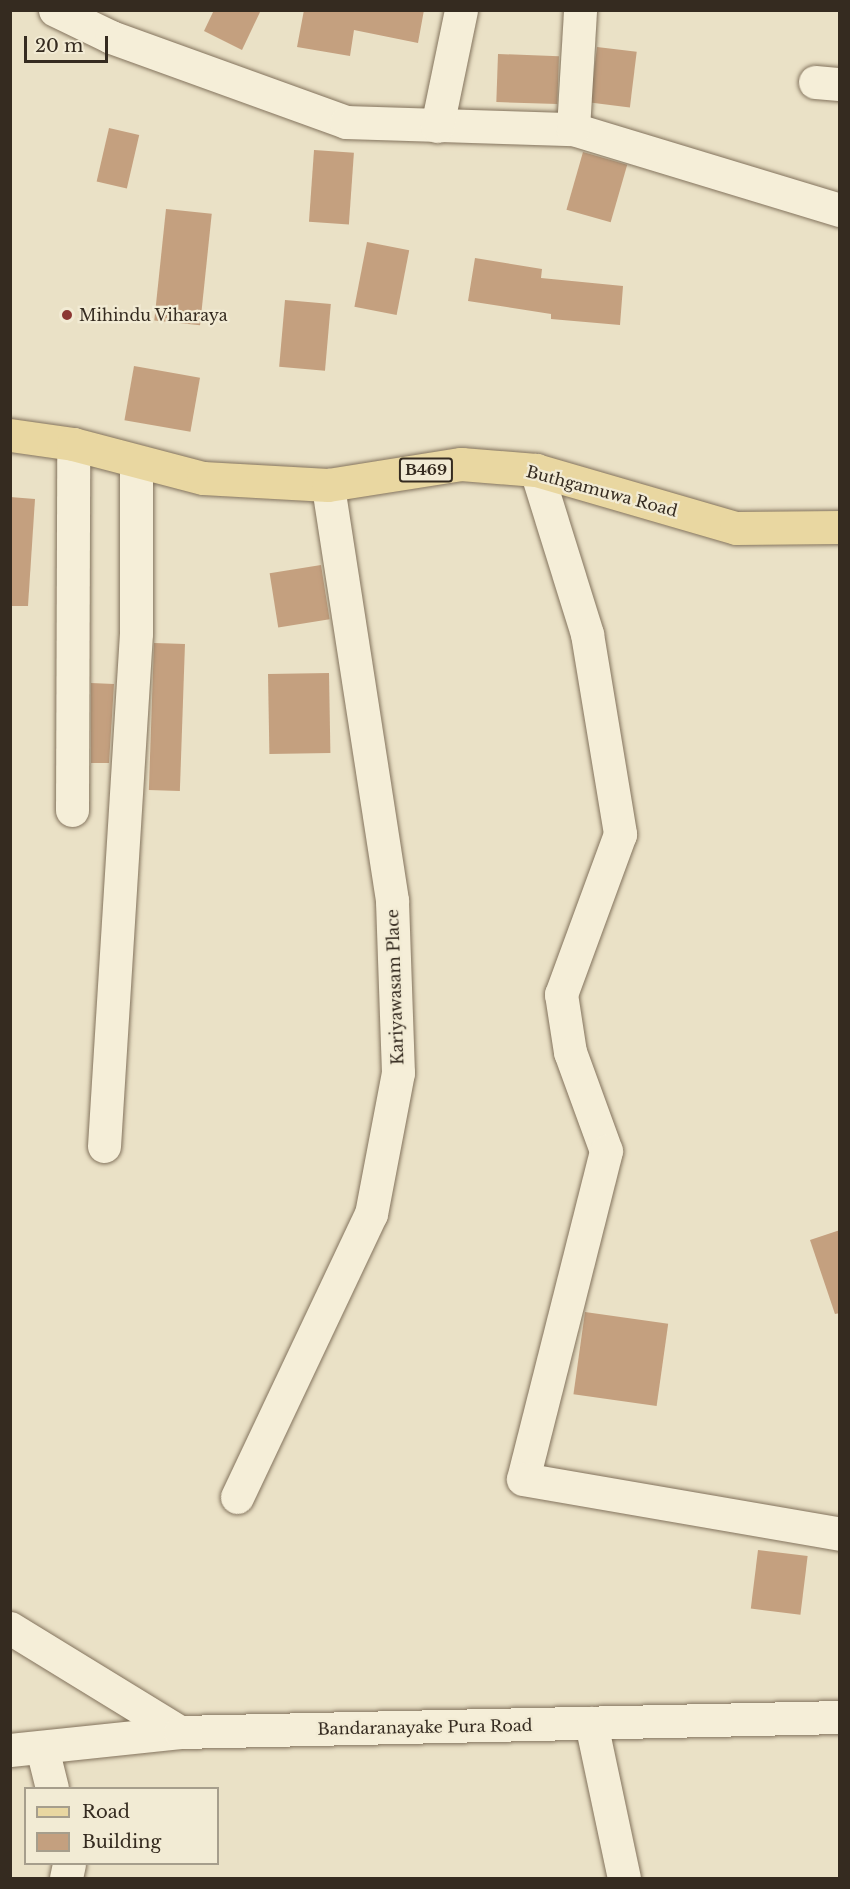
<!DOCTYPE html>
<style>
body{margin:0}
#map{position:relative;width:850px;height:1889px;overflow:hidden;background:#eae1c6;font-family:"Libre Baskerville",serif}
div>[style]{position:absolute}
[style*='--x']{left:calc(var(--x)*1px);top:calc(var(--y)*1px);width:calc(var(--w)*1px);rotate:calc(var(--a)*1deg)}
.building>*{inset:0;background:#c4a07f;transform-origin:0 0}
.roads{filter:drop-shadow(0 0 2px #83735d) drop-shadow(0 0 2px #83735d)}
.minor>*{height:33px;margin:-16.5px;padding:0 16.5px;transform-origin:16.5px;border-radius:16.5px;background:#f5eed8}
.major>*{height:33px;margin:-16.5px;padding:0 16.5px;transform-origin:16.5px;border-radius:16.5px;background:#e9d7a1}
.dots>*{width:16px;height:16px;translate:-50% -50%;box-sizing:border-box;border:3px solid #f2ebd4;border-radius:50%}
span{translate:-50% -50%;white-space:nowrap;text-align:center;line-height:1.15;-webkit-text-stroke:4.5px #f2ebd4;paint-order:stroke}
.shield-label span{padding:2px 4px;background:#f2ebd4;border:2px solid;border-radius:4px;-webkit-text-stroke-width:0}
.shield-label{font-size:15px;color:#352b20;font-weight:700}
.poi-label{font-size:16px;color:#352b20}
.left{translate:0 -50%;text-align:left}
.street-label{font-size:16px;color:#352b20}
.frame{position:absolute;inset:0;border:12px solid #352b20;pointer-events:none}
.legend{position:absolute;left:24px;top:1787px;width:195px;height:78px;box-sizing:border-box;background:#f2ebd4;border:2px solid #a69e8c;margin:0;padding:8px 10px;list-style:none;font-size:18px;color:#352b20}
.legend li{display:flex;align-items:center;gap:12px;height:30px}
.legend b{width:30px;border:2px solid #a69e8c}
.scale{position:absolute;left:24px;top:36px;width:84px;height:27px;box-sizing:border-box;border:3px solid #352b20;border-top:0;padding-left:8px;font-size:18px;line-height:21px;white-space:nowrap;color:#352b20;-webkit-text-stroke:4px #f2ebd4;paint-order:stroke}
</style>
<div id="map">
<div class="building">
<i style="clip-path:polygon(214px 10px,261px 10px,242px 50px,204px 31px)"></i>
<i style="clip-path:polygon(304px 10px,424px 10px,418px 43px,354px 30px,350px 56px,297px 47px)"></i>
<i style="left:597px;top:47px;width:40px;height:56px;rotate:7deg"></i>
<i style="left:498px;top:54px;width:61px;height:48px;rotate:2deg"></i>
<i style="left:109px;top:128px;width:31px;height:55px;rotate:13deg"></i>
<i style="left:314px;top:150px;width:40px;height:72px;rotate:4deg"></i>
<i style="left:583px;top:152px;width:46px;height:60px;rotate:16deg"></i>
<i style="left:166px;top:209px;width:46px;height:112px;rotate:6deg"></i>
<i style="left:367px;top:242px;width:43px;height:66px;rotate:11deg"></i>
<i style="clip-path:polygon(475px 258px,542px 269px,541px 278px,623px 286px,620px 325px,551px 319px,551px 314px,468px 301px)"></i>
<i style="left:285px;top:300px;width:46px;height:67px;rotate:5deg"></i>
<i style="left:134px;top:366px;width:67px;height:55px;rotate:10deg"></i>
<i style="clip-path:polygon(10px 497px,35px 499px,28px 606px,10px 606px)"></i>
<i style="left:321px;top:565px;width:55px;height:52px;rotate:81deg"></i>
<i style="left:154px;top:643px;width:31px;height:147px;rotate:2deg"></i>
<i style="left:329px;top:673px;width:80px;height:61px;rotate:89deg"></i>
<i style="clip-path:polygon(91px 683px,114px 684px,109px 763px,91px 763px)"></i>
<i style="clip-path:polygon(840px 1230px,840px 1313px,835px 1314px,810px 1240px)"></i>
<i style="left:585px;top:1312px;width:84px;height:83px;rotate:8deg"></i>
<i style="left:758px;top:1550px;width:50px;height:59px;rotate:7deg"></i>
</div>
<div class="roads">
<div class="minor">
<i style="--x:55;--y:10;--w:62;--a:25.7"></i>
<i style="--x:111;--y:37;--w:250;--a:19.9"></i>
<i style="--x:346;--y:122;--w:227;--a:1.8"></i>
<i style="--x:573;--y:129;--w:279;--a:16.9"></i>
<i style="--x:815;--y:82;--w:25;--a:5"></i>
<i style="--x:437;--y:126;--w:118;--a:-78.3"></i>
<i style="--x:573;--y:129;--w:119;--a:-86.6"></i>
<i style="--x:536;--y:470;--w:172;--a:72.7"></i>
<i style="--x:587;--y:634;--w:203;--a:80.6"></i>
<i style="--x:620;--y:834;--w:171;--a:110.2"></i>
<i style="--x:561;--y:994;--w:59;--a:81.2"></i>
<i style="--x:570;--y:1052;--w:105;--a:70"></i>
<i style="--x:606;--y:1151;--w:338;--a:104.2"></i>
<i style="--x:523;--y:1479;--w:322;--a:9.8"></i>
<i style="--x:72;--y:810;--w:366;--a:-89.8"></i>
<i style="--x:104;--y:1146;--w:514;--a:-86.43"></i>
<i style="--x:136;--y:633;--w:171;--a:-90"></i>
<i style="--x:237;--y:1497;--w:313;--a:-64.7"></i>
<i style="--x:371;--y:1214;--w:144;--a:-79.2"></i>
<i style="--x:398;--y:1073;--w:173;--a:-92"></i>
<i style="--x:392;--y:900;--w:420;--a:-98.8"></i>
<i style="--x:10;--y:1628;--w:199;--a:31.5"></i>
<i style="--x:591;--y:1723;--w:158;--a:78"></i>
<i style="--x:42;--y:1748;--w:41;--a:76"></i>
<i style="--x:10;--y:1750;--w:171;--a:-6"></i>
<i style="--x:180;--y:1732;--w:660;--a:-1.3"></i>
<i style="--x:66;--y:1878;--w:14;--a:-78"></i>
</div>
<div class="major">
<i style="--x:10;--y:435;--w:64;--a:8.1"></i>
<i style="--x:73;--y:444;--w:134;--a:14.7"></i>
<i style="--x:203;--y:478;--w:125;--a:3.2"></i>
<i style="--x:328;--y:485;--w:135;--a:-9"></i>
<i style="--x:461;--y:464;--w:75;--a:4.6"></i>
<i style="--x:536;--y:470;--w:208;--a:16.2"></i>
<i style="--x:736;--y:528;--w:104;--a:-0.6"></i>
</div>
</div>
<div class="dots">
<i style="left:67px;top:315px;background:#8c3733"></i>
</div>
<div class="shield-label">
<span style="left:426px;top:470px">B469</span>
</div>
<div class="poi-label">
<span class="left" style="left:79px;top:315px">Mihindu Viharaya</span>
</div>
<div class="street-label">
<span style="left:602px;top:491px;rotate:15deg">Buthgamuwa Road</span>
<span style="left:395px;top:987px;rotate:-92deg">Kariyawasam Place</span>
<span style="left:425px;top:1727px;rotate:-1deg">Bandaranayake Pura Road</span>
</div>
<div class="frame"></div>
<ul class="legend">
<li><b style="height:8px;background:#e9d7a1"></b>Road</li>
<li><b style="height:16px;background:#c4a07f"></b>Building</li>
</ul>
<div class="scale">20 m</div>
</div>
